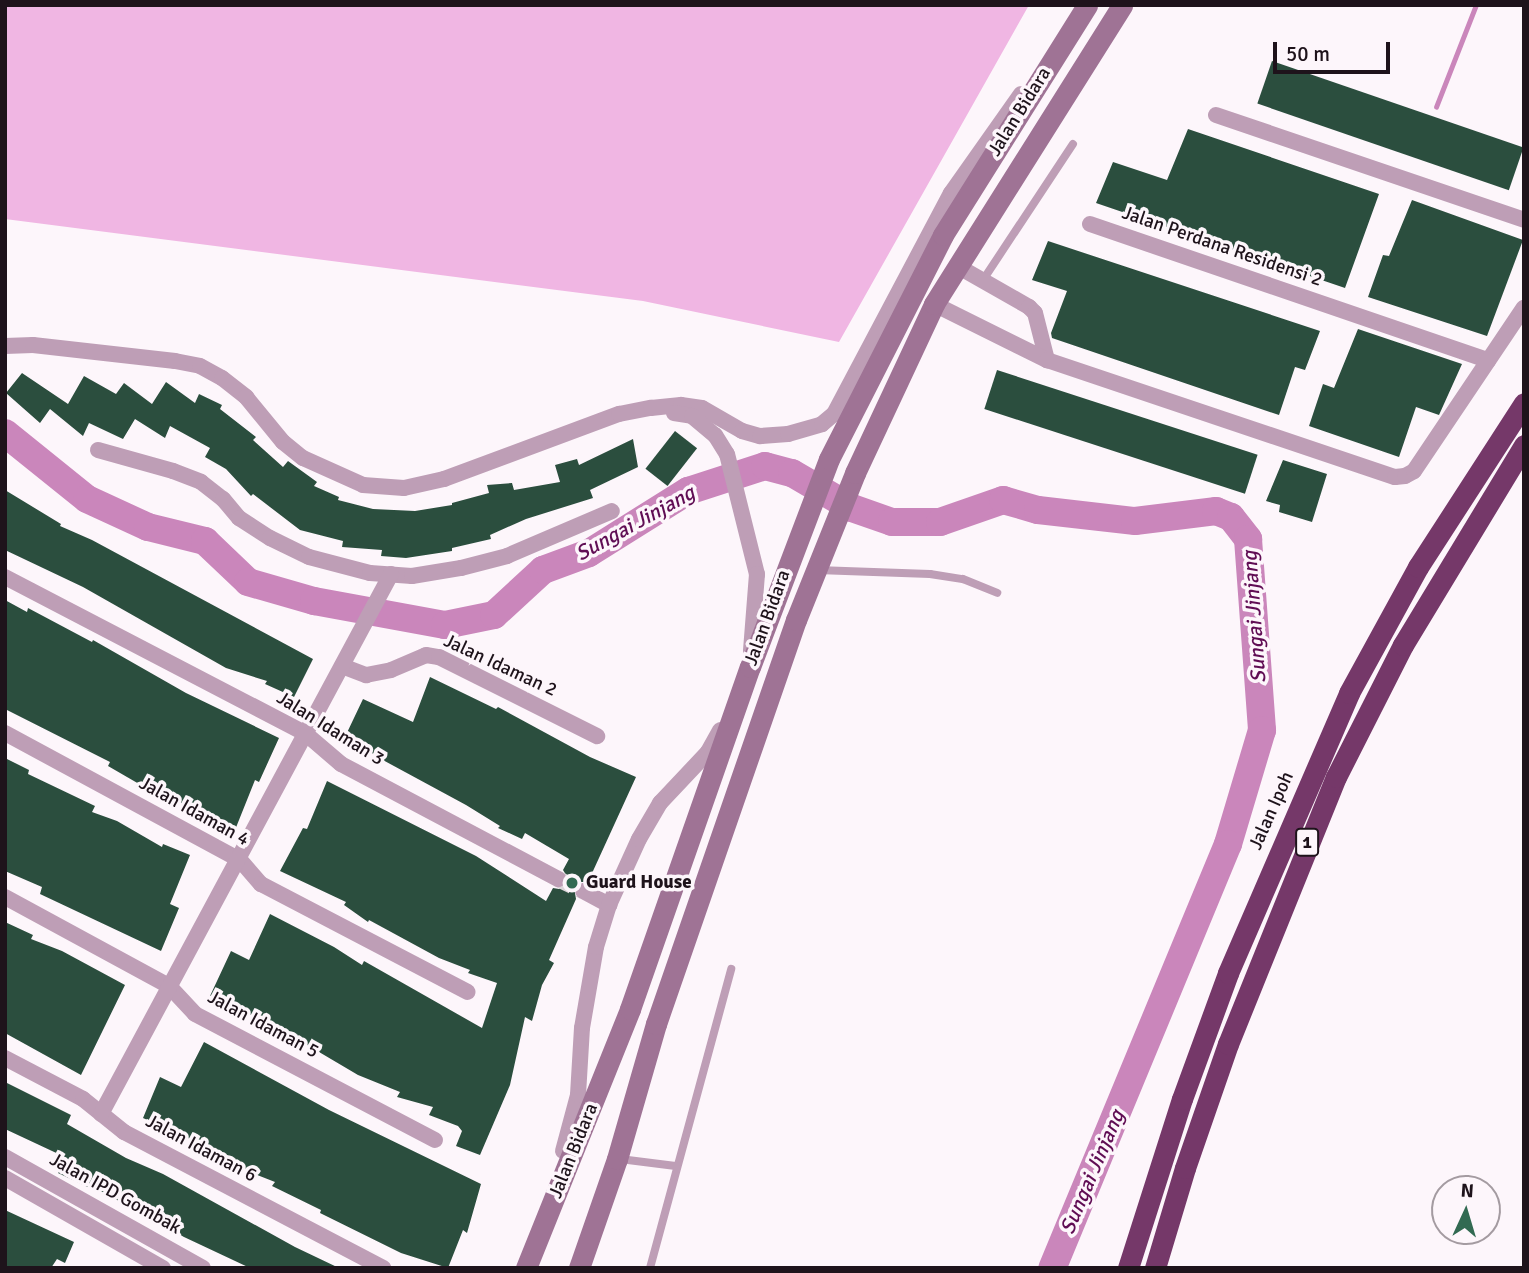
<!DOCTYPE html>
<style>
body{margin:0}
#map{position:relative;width:1529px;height:1273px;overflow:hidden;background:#fdf6fb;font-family:Signika,sans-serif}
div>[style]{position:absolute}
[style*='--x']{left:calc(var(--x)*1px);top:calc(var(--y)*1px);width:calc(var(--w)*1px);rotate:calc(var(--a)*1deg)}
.green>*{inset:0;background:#f0b6e3}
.stream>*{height:4.5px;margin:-2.25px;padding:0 2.25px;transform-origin:2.25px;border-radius:2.25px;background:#ca86bb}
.river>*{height:28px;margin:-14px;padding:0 14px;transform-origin:14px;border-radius:14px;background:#ca86bb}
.building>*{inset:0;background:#2b4e3e;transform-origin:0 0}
.street-tunnel>*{height:16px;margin-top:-8px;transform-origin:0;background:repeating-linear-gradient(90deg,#dcd4d9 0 16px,transparent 0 24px)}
.lane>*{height:8px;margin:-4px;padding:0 4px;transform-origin:4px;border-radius:4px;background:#be9eb6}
.street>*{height:16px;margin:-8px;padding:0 8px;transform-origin:8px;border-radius:8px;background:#be9eb6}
.secondary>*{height:21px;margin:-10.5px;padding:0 10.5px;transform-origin:10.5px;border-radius:10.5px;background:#9f7395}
.highway>*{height:21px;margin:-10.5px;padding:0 10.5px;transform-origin:10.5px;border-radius:10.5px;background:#753869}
.dots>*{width:19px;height:19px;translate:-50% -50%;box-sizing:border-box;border:4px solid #fdf6fb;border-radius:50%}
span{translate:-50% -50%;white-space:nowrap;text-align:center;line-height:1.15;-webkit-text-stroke:7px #fdf6fb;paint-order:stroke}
.shield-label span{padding:2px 5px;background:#fdf6fb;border:2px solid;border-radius:5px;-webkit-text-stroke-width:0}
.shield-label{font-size:18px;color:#1e131b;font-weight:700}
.street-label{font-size:19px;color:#1e131b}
.poi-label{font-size:19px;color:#1e131b;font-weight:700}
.left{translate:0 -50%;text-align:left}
.water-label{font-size:21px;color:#600d54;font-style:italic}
.frame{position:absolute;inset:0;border:7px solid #1e131b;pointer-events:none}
.north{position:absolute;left:1431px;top:1175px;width:70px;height:70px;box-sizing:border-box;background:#fdf6fb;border:2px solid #a49ba1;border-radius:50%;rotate:4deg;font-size:19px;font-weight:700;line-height:28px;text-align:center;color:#1e131b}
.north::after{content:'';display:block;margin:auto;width:24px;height:32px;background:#326a52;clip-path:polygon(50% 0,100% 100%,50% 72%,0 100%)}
.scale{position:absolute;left:1273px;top:42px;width:117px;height:32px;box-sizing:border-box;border:4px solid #1e131b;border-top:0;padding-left:9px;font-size:21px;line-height:24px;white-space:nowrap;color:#1e131b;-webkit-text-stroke:5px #fdf6fb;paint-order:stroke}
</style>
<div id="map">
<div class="green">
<i style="clip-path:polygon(5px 5px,1029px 5px,839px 342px,643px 301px,5px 219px)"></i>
</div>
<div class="stream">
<i style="--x:1436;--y:107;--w:110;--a:-68.6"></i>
</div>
<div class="river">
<i style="--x:5;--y:433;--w:105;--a:38.8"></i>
<i style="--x:87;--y:499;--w:67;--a:24.7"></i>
<i style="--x:148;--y:527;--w:59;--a:13.8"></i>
<i style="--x:205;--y:541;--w:59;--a:43.6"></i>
<i style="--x:248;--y:582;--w:69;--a:16.1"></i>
<i style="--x:314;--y:601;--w:133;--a:10.4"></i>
<i style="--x:445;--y:625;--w:50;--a:-11.5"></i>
<i style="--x:494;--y:615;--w:67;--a:-42.6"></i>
<i style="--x:543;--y:570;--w:49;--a:-20.3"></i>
<i style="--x:589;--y:553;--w:117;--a:-32.1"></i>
<i style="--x:688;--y:491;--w:81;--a:-18"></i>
<i style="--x:765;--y:466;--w:28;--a:15"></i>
<i style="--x:792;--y:473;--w:69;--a:30.3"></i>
<i style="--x:852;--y:508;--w:42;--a:19.3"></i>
<i style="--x:892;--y:522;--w:48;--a:0"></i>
<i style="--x:940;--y:522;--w:67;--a:-19.2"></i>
<i style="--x:1003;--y:500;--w:36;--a:16"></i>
<i style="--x:1038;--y:510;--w:98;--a:6.5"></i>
<i style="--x:1135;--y:521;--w:82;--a:-7"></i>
<i style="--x:1216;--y:511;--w:16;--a:22"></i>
<i style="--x:1231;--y:517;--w:28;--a:52"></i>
<i style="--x:1248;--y:539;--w:192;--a:85.8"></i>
<i style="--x:1262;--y:730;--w:119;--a:106.6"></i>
<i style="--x:1228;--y:844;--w:459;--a:112.5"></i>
</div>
<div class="building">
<i style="left:1272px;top:61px;width:266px;height:45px;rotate:19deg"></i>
<i style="clip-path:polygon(1188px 129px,1379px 194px,1345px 288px,1096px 203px,1113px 162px,1167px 180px)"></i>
<i style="clip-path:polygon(1412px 200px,1523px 240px,1487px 336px,1368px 297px,1383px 255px,1389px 256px)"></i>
<i style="clip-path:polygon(1048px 241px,1320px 331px,1305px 370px,1295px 367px,1279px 415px,1052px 338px,1051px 333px,1067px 291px,1032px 280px)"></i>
<i style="clip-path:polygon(1358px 329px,1462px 364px,1439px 415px,1416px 407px,1399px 457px,1309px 426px,1323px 384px,1334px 388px)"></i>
<i style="left:997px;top:370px;width:274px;height:41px;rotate:18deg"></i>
<i style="clip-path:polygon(22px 373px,68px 404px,84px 376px,116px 394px,124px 383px,152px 404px,166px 382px,195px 403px,199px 394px,222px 405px,220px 409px,256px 437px,253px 440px,283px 467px,288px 461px,317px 482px,314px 486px,339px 497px,338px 500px,373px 509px,415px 511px,452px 505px,452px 503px,489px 493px,487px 485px,512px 483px,514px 490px,560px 482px,555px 465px,577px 459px,579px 465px,633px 439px,638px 467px,590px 490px,593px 498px,526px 519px,490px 535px,491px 539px,452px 548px,452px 551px,406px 558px,381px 556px,382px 550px,342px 547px,343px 541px,300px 530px,253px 494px,251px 496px,226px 469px,205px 457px,210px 448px,170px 426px,165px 438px,135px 419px,123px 439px,89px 423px,83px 436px,50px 409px,40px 423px,6px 393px)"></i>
<i style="left:675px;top:431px;width:28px;height:48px;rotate:38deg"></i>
<i style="clip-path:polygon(1283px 460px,1327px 474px,1312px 522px,1279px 512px,1280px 505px,1266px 501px)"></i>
<i style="clip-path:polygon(5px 490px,61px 524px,60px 526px,92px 540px,313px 659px,294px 697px,265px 684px,267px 681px,226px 668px,83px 587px,5px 550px)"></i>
<i style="clip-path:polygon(5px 600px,27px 612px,28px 608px,92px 642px,93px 640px,186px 693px,279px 738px,259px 782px,255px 780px,235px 830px,167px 796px,165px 799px,108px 766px,110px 762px,5px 709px)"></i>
<i style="clip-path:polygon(430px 677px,496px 709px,498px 707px,590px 757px,636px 777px,588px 882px,578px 882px,574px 887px,576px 899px,549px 960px,554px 963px,542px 985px,532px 1021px,525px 1017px,510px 1085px,480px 1155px,456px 1146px,462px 1131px,458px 1126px,429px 1115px,433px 1107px,397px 1097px,400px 1092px,358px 1075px,275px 1026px,210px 996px,231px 951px,249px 960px,270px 914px,334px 947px,362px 965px,364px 961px,482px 1028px,497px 983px,468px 973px,470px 970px,439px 958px,369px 920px,368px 922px,344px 905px,346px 902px,280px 871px,303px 828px,307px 829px,327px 781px,476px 856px,546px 901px,553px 888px,559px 889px,567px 884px,568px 878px,563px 870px,569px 859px,525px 833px,522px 839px,498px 828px,500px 826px,466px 805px,344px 739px,363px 699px,413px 722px)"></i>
<i style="clip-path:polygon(5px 758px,29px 770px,28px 774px,95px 806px,92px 812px,117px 821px,162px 847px,163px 844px,190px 855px,170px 904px,179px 908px,161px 951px,40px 894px,42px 887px,5px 871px)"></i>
<i style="clip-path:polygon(5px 922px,33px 935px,31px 939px,62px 951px,125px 985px,81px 1075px,5px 1033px)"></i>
<i style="clip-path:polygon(204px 1042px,329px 1110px,481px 1184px,467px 1233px,463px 1230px,448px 1268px,401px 1253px,320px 1213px,321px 1210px,272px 1186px,275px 1182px,232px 1165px,235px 1159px,143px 1118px,160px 1077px,181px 1087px)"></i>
<i style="clip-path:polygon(5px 1082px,71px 1115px,67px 1124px,126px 1158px,163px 1174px,295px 1247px,339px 1268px,250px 1268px,184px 1237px,99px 1190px,98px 1192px,58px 1173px,67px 1158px,5px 1129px)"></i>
<i style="clip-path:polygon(5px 1210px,74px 1242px,65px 1263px,57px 1259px,51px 1268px,5px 1268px)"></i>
</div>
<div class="street-tunnel">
<i style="--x:558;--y:879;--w:28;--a:26"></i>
</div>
<div class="lane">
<i style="--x:983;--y:280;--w:163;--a:-56.5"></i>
<i style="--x:817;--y:570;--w:113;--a:2"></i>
<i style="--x:930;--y:574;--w:33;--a:9"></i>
<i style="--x:963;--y:579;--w:37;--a:22"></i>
<i style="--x:620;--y:1159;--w:56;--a:7.1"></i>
<i style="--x:650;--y:1268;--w:310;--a:-74.8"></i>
</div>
<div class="street">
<i style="--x:1216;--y:115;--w:325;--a:18.8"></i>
<i style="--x:1090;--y:224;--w:421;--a:18.9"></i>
<i style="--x:959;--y:267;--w:81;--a:29.7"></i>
<i style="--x:1029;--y:307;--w:8;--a:45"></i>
<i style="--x:1035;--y:313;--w:49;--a:75.7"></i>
<i style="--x:934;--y:304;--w:126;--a:26.4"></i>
<i style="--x:1047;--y:360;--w:367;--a:18.6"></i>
<i style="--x:1395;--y:477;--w:10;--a:-6"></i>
<i style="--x:1405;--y:476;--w:10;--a:-29"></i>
<i style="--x:1414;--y:471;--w:197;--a:-56.1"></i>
<i style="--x:5;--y:346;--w:28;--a:-2"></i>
<i style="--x:33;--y:345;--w:143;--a:6.4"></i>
<i style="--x:175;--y:361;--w:25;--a:11"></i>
<i style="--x:200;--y:366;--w:25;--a:29"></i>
<i style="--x:222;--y:378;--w:31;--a:38"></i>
<i style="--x:246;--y:397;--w:58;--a:50.6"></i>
<i style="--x:283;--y:442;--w:26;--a:39"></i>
<i style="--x:303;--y:458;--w:66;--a:24.2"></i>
<i style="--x:363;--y:485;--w:41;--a:4.2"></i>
<i style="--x:404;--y:488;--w:41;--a:-12.7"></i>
<i style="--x:444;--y:479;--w:187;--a:-20.4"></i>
<i style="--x:619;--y:414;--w:33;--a:-11"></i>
<i style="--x:651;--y:408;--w:30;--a:-6"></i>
<i style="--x:681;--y:405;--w:21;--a:8"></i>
<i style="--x:702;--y:408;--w:46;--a:29.9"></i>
<i style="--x:742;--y:431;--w:19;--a:16"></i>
<i style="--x:760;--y:436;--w:28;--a:-4"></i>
<i style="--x:788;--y:434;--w:35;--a:-16"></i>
<i style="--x:822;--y:424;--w:16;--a:-40"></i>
<i style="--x:834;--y:414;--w:250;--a:-62.1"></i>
<i style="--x:951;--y:193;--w:121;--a:-54.7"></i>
<i style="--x:674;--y:413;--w:18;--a:9"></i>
<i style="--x:692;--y:416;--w:30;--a:40"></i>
<i style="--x:715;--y:435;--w:22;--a:58"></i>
<i style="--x:727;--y:454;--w:124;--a:76"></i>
<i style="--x:757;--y:574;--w:77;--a:94.5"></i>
<i style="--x:98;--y:450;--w:78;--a:15.6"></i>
<i style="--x:173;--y:471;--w:30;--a:21"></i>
<i style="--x:201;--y:482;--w:28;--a:38"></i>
<i style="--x:223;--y:499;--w:25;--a:50"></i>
<i style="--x:239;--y:518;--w:37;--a:33"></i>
<i style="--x:270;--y:538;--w:43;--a:26"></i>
<i style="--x:309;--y:557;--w:63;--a:14.7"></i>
<i style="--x:370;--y:573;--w:42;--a:4.1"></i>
<i style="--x:412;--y:576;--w:50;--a:-9.3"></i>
<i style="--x:461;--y:568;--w:48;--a:-14.6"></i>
<i style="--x:507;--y:556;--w:114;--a:-23.2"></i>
<i style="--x:5;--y:577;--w:339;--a:27.5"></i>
<i style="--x:306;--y:734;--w:46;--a:40.6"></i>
<i style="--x:341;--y:764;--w:246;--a:27.9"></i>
<i style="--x:342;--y:666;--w:26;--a:21"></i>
<i style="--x:366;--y:675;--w:25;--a:-11"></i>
<i style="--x:391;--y:670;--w:38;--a:-23"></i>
<i style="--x:426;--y:655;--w:13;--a:9"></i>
<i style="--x:439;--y:657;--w:177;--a:26.6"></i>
<i style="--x:5;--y:733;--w:267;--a:28.4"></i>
<i style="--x:240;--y:860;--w:32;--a:49"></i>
<i style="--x:261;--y:884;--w:233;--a:27.6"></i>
<i style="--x:583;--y:891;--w:30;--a:28"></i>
<i style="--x:5;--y:897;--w:187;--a:28.5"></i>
<i style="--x:169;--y:986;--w:38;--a:47"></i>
<i style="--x:195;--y:1014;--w:271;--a:27.7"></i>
<i style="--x:5;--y:1058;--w:88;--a:27.7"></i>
<i style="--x:83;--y:1099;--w:53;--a:38.8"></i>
<i style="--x:124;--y:1132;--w:293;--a:27.7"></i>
<i style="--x:101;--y:1114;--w:613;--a:-61.76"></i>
<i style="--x:563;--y:1151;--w:58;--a:-75"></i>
<i style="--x:578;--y:1095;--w:67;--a:-86.6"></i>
<i style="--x:582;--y:1028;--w:82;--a:-80.2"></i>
<i style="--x:596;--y:947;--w:44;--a:-72.8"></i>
<i style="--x:609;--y:905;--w:72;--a:-65.6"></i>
<i style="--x:639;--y:839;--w:42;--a:-59.7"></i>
<i style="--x:660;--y:803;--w:70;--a:-46.7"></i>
<i style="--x:708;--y:752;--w:25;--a:-61"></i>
<i style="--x:5;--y:1157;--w:227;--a:29.3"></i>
<i style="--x:5;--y:1178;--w:182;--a:29.7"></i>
</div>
<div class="secondary">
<i style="--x:526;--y:1268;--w:279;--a:-68.1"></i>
<i style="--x:630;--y:1009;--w:362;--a:-70.7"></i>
<i style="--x:750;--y:667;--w:222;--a:-69.2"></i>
<i style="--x:829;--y:459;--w:251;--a:-63"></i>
<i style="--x:943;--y:235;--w:271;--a:-57.9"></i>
<i style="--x:579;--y:1268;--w:115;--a:-70.8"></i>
<i style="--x:617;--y:1159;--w:141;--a:-73.9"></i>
<i style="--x:656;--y:1024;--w:428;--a:-70.9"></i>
<i style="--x:796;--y:620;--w:158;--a:-68.1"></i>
<i style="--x:855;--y:473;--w:187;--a:-64.9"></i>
<i style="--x:934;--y:304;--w:353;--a:-57.8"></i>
</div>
<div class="highway">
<i style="--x:1128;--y:1268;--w:177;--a:-72.3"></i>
<i style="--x:1182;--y:1099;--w:134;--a:-69.9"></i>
<i style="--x:1228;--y:973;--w:305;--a:-66.6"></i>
<i style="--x:1349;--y:693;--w:144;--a:-61.3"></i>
<i style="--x:1418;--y:567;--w:195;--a:-57.1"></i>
<i style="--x:1155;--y:1268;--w:104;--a:-73.3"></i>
<i style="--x:1185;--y:1168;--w:131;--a:-70.9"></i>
<i style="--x:1228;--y:1044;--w:288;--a:-68"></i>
<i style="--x:1336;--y:777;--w:148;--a:-63.1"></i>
<i style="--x:1403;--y:645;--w:234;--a:-58.8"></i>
</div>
<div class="dots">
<i style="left:572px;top:883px;background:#326a52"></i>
</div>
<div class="shield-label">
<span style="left:1307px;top:842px">1</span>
</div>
<div class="street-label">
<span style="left:1020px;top:112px;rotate:-58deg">Jalan Bidara</span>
<span style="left:1222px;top:247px;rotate:19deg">Jalan Perdana Residensi 2</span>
<span style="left:768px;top:618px;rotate:-70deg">Jalan Bidara</span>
<span style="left:500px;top:666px;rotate:25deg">Jalan Idaman 2</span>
<span style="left:330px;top:729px;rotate:32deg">Jalan Idaman 3</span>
<span style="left:1272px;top:811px;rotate:-66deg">Jalan Ipoh</span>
<span style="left:194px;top:812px;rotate:29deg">Jalan Idaman 4</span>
<span style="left:263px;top:1025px;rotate:28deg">Jalan Idaman 5</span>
<span style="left:201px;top:1149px;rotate:28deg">Jalan Idaman 6</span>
<span style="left:574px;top:1151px;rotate:-68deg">Jalan Bidara</span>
<span style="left:115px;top:1194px;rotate:29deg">Jalan IPD Gombak</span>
</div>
<div class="poi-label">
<span class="left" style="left:586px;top:883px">Guard House</span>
</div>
<div class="water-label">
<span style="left:635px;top:523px;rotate:-29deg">Sungai Jinjang</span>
<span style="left:1254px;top:617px;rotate:-94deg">Sungai Jinjang</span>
<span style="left:1092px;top:1172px;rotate:-67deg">Sungai Jinjang</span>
</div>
<div class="frame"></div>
<div class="north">N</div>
<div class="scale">50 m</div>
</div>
